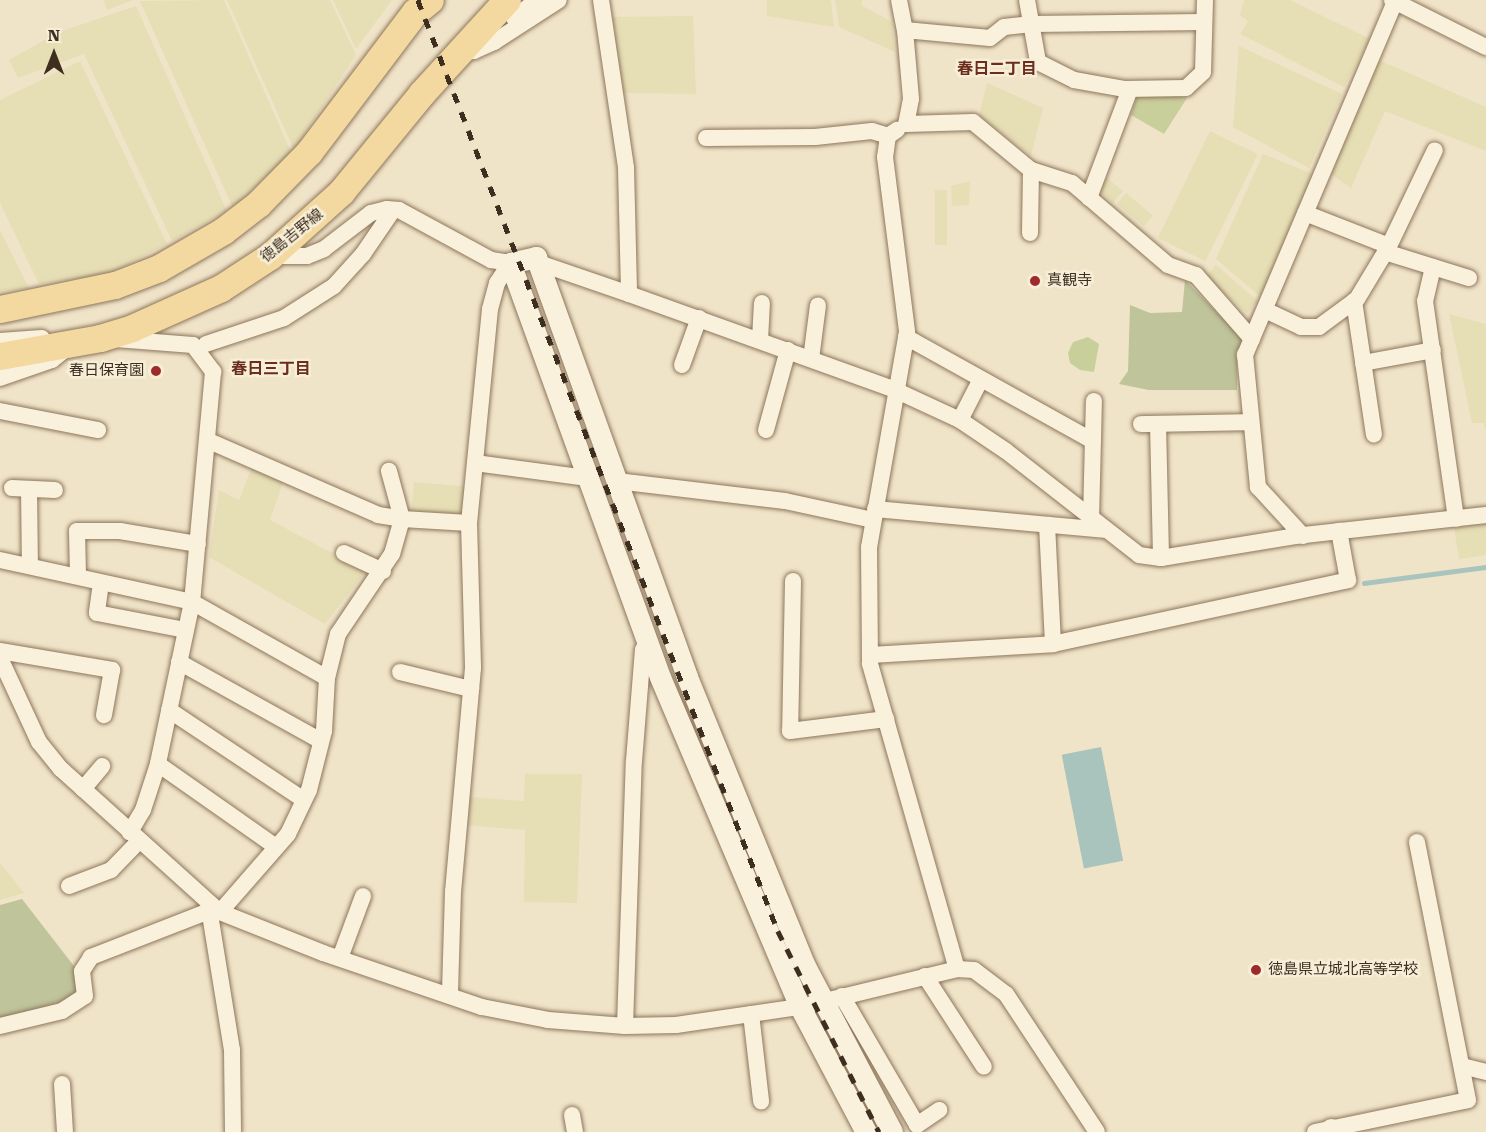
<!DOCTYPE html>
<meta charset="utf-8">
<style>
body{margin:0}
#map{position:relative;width:1486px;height:1132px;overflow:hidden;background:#f0e4c8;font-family:"Roboto Serif","Noto Sans JP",serif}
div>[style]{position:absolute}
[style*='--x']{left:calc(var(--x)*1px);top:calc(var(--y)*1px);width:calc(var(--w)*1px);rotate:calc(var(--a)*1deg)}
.farmland>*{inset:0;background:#e6deb5;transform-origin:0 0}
.green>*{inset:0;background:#c9cf9b}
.cemetery>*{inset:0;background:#bfc49a}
.water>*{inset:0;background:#a9c4bc;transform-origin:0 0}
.stream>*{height:4.5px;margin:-2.25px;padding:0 2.25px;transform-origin:2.25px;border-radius:2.25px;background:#a9c4bc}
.roads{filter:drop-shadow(0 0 2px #8d765c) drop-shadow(0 0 2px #8d765c)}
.minor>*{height:16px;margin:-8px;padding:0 8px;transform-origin:8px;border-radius:8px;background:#faf1dc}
.tertiary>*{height:21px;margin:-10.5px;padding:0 10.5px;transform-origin:10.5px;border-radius:10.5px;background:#faf1dc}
.primary>*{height:27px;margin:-13.5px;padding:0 13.5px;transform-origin:13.5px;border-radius:13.5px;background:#f3d9a0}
.rail>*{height:4.5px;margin-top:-2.25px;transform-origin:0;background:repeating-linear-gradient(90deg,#3d2e20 0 10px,transparent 0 20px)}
.dots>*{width:16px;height:16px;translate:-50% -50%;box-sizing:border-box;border:3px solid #f7eed8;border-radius:50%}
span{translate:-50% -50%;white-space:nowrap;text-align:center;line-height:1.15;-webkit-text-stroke:5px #f7eed8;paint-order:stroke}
.street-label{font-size:15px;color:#3d2e20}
.poi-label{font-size:15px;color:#3d2e20}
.left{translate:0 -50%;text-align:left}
.right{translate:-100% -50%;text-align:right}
.neighbourhood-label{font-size:16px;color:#6b2e1e;font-weight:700}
.north{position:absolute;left:24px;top:24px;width:60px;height:60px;-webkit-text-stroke:4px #f7eed8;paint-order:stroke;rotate:0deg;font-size:16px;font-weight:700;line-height:24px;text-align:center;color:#3d2e20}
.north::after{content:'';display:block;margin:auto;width:21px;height:27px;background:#3d2e20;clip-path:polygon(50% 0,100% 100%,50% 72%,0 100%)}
</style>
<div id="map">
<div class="farmland">
<i style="clip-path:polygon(104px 0,133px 0,107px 10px)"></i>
<i style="clip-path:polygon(224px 0,291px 152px,233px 208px,140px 1px)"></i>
<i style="clip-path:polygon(227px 0,330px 0,356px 55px,294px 150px)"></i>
<i style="clip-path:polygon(333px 0,392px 0,356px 49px)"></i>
<i style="clip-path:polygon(767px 0,831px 0,834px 27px,767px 16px)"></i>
<i style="clip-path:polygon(835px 0,863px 0,861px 5px,892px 22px,895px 52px,839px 27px)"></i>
<i style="clip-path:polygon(1244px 0,1290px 0,1370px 39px,1344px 87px,1240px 34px,1248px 21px,1240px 15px)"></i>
<i style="clip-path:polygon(136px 6px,227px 211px,172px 241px,84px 54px,18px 78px,9px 60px,59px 32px)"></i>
<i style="clip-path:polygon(693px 16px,696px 94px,621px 93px,608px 17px)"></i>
<i style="clip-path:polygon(1239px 46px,1342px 94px,1309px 168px,1233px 127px)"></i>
<i style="clip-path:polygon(1379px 60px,1486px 107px,1486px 151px,1385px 111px,1351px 188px,1331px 174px)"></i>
<i style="clip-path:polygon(80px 61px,167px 244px,108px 274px,39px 284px,0 203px,0 100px)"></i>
<i style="clip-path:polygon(987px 83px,1043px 108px,1031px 156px,979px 115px)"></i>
<i style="left:1210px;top:131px;width:53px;height:119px;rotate:26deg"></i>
<i style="clip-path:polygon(1263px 154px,1313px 174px,1262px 298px,1216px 259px)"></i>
<i style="clip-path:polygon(1102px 174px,1123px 191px,1113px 203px,1097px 189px)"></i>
<i style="clip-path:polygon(970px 181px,969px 205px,952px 206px,951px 186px)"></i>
<i style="left:935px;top:190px;width:12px;height:55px"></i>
<i style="left:1126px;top:193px;width:35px;height:14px;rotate:40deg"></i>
<i style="clip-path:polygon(0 230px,29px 288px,0 292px)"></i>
<i style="left:1216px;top:265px;width:55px;height:16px;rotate:41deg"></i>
<i style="clip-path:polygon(1449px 314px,1486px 324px,1486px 432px,1484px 423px,1472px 423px)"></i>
<i style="clip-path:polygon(252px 467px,284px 480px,270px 520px,366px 571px,325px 624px,209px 557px,219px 490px,239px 500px)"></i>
<i style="left:414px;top:482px;width:53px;height:31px;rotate:5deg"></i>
<i style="clip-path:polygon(1486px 523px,1486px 555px,1459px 559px,1454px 528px)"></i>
<i style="clip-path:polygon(525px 774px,582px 774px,577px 903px,524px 902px,525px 830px,468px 825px,470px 797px,524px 801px)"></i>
<i style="clip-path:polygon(0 863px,24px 893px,0 900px)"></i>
</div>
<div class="green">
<i style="clip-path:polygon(1162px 94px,1187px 98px,1164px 134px,1131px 115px,1137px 96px)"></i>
<i style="clip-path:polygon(1088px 337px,1099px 344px,1094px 372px,1080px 370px,1070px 363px,1068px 353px,1073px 342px)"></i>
</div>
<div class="cemetery">
<i style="clip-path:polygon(1185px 280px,1245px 341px,1237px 353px,1237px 390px,1149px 390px,1119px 384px,1128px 371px,1130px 305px,1150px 313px,1182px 312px)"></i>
<i style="clip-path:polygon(22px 899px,77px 970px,78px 987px,72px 999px,0 1019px,0 905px)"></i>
</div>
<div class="water">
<i style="left:1101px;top:747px;width:116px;height:40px;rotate:79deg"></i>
</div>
<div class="stream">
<i style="--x:1364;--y:583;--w:123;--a:-7.5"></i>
</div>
<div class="roads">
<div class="minor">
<i style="--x:601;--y:0;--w:170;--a:81.5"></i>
<i style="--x:626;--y:168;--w:126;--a:88.6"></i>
<i style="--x:629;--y:294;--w:283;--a:19.8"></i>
<i style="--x:895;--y:390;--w:72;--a:24.8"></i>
<i style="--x:960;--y:420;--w:55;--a:34"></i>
<i style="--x:1006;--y:451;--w:169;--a:38"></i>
<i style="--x:1139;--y:555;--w:22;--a:8"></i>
<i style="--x:1161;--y:558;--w:136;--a:-9.3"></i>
<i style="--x:1295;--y:536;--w:192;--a:-6.3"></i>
<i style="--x:899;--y:0;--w:31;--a:79"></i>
<i style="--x:905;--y:30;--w:85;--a:5.4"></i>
<i style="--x:990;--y:38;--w:18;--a:-38"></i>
<i style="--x:1004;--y:27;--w:28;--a:-6"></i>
<i style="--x:1032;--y:24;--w:172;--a:-0.7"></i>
<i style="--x:1027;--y:0;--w:63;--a:79.9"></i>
<i style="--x:1038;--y:62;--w:40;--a:26.6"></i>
<i style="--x:1074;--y:80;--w:52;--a:10"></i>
<i style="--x:1125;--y:89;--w:61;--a:-0.9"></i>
<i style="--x:1186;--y:88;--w:23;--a:-43"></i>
<i style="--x:1203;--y:72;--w:72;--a:-88.4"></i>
<i style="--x:1392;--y:0;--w:105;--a:26.6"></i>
<i style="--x:514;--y:18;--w:29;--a:-38"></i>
<i style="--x:905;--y:30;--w:69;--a:85"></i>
<i style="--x:911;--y:99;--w:25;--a:101"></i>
<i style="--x:906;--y:124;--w:67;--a:-1.7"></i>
<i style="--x:973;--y:122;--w:75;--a:39.6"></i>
<i style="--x:1031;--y:170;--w:43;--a:17.6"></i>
<i style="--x:1072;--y:183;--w:126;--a:40.5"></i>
<i style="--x:1168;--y:265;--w:30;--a:20"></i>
<i style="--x:1196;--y:275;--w:85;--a:48.8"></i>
<i style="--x:460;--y:52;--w:14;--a:-4"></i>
<i style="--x:474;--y:51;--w:22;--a:-24"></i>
<i style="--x:494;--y:42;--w:77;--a:-32.9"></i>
<i style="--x:888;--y:136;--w:21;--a:98"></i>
<i style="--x:885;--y:157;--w:176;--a:82.8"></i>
<i style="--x:907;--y:332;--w:218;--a:100"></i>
<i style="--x:869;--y:547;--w:117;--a:89.5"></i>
<i style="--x:870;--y:664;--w:317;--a:74.1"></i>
<i style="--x:706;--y:138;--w:109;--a:-0.5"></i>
<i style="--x:815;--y:137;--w:57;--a:-6"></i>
<i style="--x:872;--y:131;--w:17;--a:17"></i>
<i style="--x:888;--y:136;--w:11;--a:-34"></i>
<i style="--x:1089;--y:198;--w:116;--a:-69.4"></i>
<i style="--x:1030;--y:233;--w:63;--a:-89.1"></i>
<i style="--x:1389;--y:246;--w:106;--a:-64.4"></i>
<i style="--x:1385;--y:252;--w:88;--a:17.2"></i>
<i style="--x:270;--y:256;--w:37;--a:0"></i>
<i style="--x:307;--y:256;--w:18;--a:-22"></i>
<i style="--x:324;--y:249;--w:59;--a:-37.5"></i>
<i style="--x:371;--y:213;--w:16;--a:-14"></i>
<i style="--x:387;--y:209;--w:12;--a:5"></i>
<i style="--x:399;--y:210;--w:105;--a:28.5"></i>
<i style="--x:491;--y:260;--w:19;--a:9"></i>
<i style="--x:510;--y:263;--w:24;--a:123"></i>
<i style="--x:497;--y:283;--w:27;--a:105"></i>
<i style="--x:490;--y:309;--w:215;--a:95.6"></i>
<i style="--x:469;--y:523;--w:145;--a:88.4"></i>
<i style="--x:473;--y:668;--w:224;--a:95.1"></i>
<i style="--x:453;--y:891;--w:103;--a:91.7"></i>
<i style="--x:539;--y:263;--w:95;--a:19"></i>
<i style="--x:1433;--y:267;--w:35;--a:103"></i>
<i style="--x:1425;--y:301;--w:220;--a:81.9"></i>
<i style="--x:1354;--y:301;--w:135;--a:81.5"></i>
<i style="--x:1265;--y:310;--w:40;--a:25"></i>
<i style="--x:1301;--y:327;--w:18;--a:0"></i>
<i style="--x:1319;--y:327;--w:47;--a:-36.4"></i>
<i style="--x:1357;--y:299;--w:62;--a:-58.9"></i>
<i style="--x:1389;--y:246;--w:90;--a:-158.6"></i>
<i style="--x:906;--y:337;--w:214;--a:29.1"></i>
<i style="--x:116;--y:339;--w:77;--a:4.5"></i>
<i style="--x:193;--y:345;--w:34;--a:53"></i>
<i style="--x:213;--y:372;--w:231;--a:95.2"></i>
<i style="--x:192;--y:602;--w:155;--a:29.4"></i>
<i style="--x:327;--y:678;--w:45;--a:-76"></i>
<i style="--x:338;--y:634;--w:97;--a:-56"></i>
<i style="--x:392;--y:554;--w:36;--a:-74"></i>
<i style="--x:402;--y:519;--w:67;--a:3.4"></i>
<i style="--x:760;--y:340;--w:37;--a:-87"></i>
<i style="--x:0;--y:341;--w:42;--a:-4.1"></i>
<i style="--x:206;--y:344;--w:82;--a:-18.4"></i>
<i style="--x:284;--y:318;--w:59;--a:-32.6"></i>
<i style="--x:334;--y:286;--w:43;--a:-47.8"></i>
<i style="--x:363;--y:254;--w:53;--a:-55.7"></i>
<i style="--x:811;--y:359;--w:54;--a:-82.6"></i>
<i style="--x:1363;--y:363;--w:71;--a:-10.5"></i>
<i style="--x:682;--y:365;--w:50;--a:-70.1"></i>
<i style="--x:0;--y:378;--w:55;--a:-19.1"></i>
<i style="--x:52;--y:360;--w:19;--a:-39"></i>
<i style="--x:0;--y:411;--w:100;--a:11"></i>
<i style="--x:960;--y:420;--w:46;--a:-62.9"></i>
<i style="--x:1141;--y:424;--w:110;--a:-1"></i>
<i style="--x:1158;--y:424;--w:134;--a:88.7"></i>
<i style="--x:766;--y:430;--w:83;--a:-74.6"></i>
<i style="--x:209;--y:441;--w:184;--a:23.6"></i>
<i style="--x:378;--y:515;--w:24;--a:9"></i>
<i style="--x:402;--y:519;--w:50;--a:-105.2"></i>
<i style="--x:475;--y:463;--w:114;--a:7.6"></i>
<i style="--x:617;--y:481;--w:169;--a:6.8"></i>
<i style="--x:785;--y:501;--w:90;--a:12.2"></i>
<i style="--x:12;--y:488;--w:43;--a:2.7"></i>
<i style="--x:29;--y:489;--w:77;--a:89.3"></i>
<i style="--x:875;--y:509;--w:230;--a:5.2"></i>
<i style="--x:1091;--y:520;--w:119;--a:-88.6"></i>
<i style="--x:1047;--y:525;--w:119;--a:87.1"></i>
<i style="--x:1303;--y:536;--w:67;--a:-132.6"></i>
<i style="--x:1258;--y:487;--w:133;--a:-95.6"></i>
<i style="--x:1245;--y:355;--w:384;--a:-67"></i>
<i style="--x:344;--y:553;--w:43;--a:24.8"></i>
<i style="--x:0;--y:560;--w:197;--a:12.3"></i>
<i style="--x:192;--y:602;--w:166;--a:101.9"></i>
<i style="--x:158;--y:764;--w:48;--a:108.1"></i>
<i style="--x:143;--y:810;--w:26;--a:121"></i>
<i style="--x:78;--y:575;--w:44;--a:-91.3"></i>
<i style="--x:77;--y:531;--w:43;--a:0"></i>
<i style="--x:120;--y:531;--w:79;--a:9.5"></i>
<i style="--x:793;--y:581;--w:150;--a:91.1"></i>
<i style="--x:790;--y:731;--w:97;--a:-7.1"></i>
<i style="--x:101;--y:583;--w:30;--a:98"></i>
<i style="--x:97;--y:613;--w:90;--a:10.9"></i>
<i style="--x:0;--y:651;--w:114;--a:9.6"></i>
<i style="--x:112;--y:670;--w:46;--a:100.1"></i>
<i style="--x:870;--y:655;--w:183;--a:-3.4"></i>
<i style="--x:1053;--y:644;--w:302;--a:-12.2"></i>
<i style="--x:1348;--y:580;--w:50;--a:-100.4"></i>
<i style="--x:0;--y:658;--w:93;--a:65.1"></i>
<i style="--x:39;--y:742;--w:35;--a:51"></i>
<i style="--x:61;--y:769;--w:214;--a:42"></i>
<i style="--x:220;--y:912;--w:111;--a:21.7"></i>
<i style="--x:323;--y:953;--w:168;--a:18.8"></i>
<i style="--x:482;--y:1007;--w:67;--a:11.1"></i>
<i style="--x:548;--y:1020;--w:77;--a:4.5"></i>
<i style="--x:625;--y:1026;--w:51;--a:-1.1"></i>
<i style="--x:676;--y:1025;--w:125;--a:-8.3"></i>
<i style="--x:800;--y:1007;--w:162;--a:-13.6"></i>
<i style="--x:957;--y:969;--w:17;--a:3"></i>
<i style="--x:974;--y:970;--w:40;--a:37"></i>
<i style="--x:1006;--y:994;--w:165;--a:56.6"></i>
<i style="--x:179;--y:662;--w:162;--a:29.1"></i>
<i style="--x:400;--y:672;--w:73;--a:13.5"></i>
<i style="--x:169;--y:710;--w:162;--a:33.7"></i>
<i style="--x:158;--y:764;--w:144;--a:35.1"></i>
<i style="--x:83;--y:789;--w:30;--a:-50"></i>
<i style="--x:69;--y:886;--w:45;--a:-20.9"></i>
<i style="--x:111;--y:870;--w:40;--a:-46"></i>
<i style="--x:208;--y:902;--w:150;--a:80.8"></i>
<i style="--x:232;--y:1050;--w:82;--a:89.3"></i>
<i style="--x:220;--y:912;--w:103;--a:-48.9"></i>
<i style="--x:288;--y:834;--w:49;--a:-64.5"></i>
<i style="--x:309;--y:790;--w:61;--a:-75.7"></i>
<i style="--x:324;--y:731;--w:53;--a:-86.8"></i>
<i style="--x:340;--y:958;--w:66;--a:-69.6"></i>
<i style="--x:925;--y:976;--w:108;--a:57"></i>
<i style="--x:842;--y:996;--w:149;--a:59.8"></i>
<i style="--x:917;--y:1125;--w:27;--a:-34"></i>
<i style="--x:751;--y:1014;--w:88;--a:83.4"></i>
<i style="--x:0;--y:1026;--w:64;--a:-13.6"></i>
<i style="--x:62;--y:1011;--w:27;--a:-33"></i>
<i style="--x:85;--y:996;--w:25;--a:-97"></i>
<i style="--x:82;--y:971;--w:17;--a:-57"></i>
<i style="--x:91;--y:957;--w:127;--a:-21.3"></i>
<i style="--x:625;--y:1026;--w:265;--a:-88.1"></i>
<i style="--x:634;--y:761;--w:111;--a:-85.4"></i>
<i style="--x:643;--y:650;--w:10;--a:-66"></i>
<i style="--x:1462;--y:1066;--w:25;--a:14"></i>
<i style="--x:62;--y:1084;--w:48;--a:86.4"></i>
<i style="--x:572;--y:1115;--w:17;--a:80"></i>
<i style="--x:1315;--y:1132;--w:156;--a:-11.8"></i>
<i style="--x:1468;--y:1100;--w:263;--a:-101.2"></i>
</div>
<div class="tertiary">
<i style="--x:1331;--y:1129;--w:3;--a:90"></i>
<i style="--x:866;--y:1132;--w:141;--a:-117.8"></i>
<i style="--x:800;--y:1007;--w:358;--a:-113"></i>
<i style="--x:660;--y:677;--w:440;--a:-109.9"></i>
<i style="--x:510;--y:263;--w:27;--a:-13"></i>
<i style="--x:536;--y:257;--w:446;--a:70.2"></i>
<i style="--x:687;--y:677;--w:312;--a:67.8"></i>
<i style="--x:805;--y:966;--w:187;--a:62.3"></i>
</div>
<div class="primary">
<i style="--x:0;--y:309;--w:117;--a:-11.8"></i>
<i style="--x:115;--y:285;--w:47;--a:-21.1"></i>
<i style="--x:159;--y:268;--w:74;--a:-30"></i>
<i style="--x:223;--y:231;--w:44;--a:-37.6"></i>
<i style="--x:258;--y:204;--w:73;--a:-45.6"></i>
<i style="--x:309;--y:152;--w:176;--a:-52.9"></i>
<i style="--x:415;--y:12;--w:19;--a:-39"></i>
<i style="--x:0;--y:356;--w:102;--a:-10.2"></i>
<i style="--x:100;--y:338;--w:34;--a:-17"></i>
<i style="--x:132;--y:328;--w:98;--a:-24.2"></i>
<i style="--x:221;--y:288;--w:59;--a:-33.1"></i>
<i style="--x:270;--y:256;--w:96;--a:-42"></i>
<i style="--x:341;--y:192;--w:128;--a:-50.7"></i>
<i style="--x:422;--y:93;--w:126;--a:-47.6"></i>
</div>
</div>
<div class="rail">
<i style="--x:418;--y:0;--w:998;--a:68.86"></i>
<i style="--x:778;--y:931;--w:225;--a:63.3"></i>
</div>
<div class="dots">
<i style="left:1035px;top:281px;background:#9e2a2b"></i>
<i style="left:156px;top:371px;background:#9e2a2b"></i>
<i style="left:1256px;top:970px;background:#9e2a2b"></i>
</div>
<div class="street-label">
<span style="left:292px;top:236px;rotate:-39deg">徳島吉野線</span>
</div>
<div class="poi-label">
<span class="left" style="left:1047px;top:281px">真観寺</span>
<span class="right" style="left:144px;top:371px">春日保育園</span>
<span class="left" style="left:1268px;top:970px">徳島県立城北高等学校</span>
</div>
<div class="neighbourhood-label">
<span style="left:997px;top:69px">春日二丁目</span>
<span style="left:271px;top:369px">春日三丁目</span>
</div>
<div class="north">N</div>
</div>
